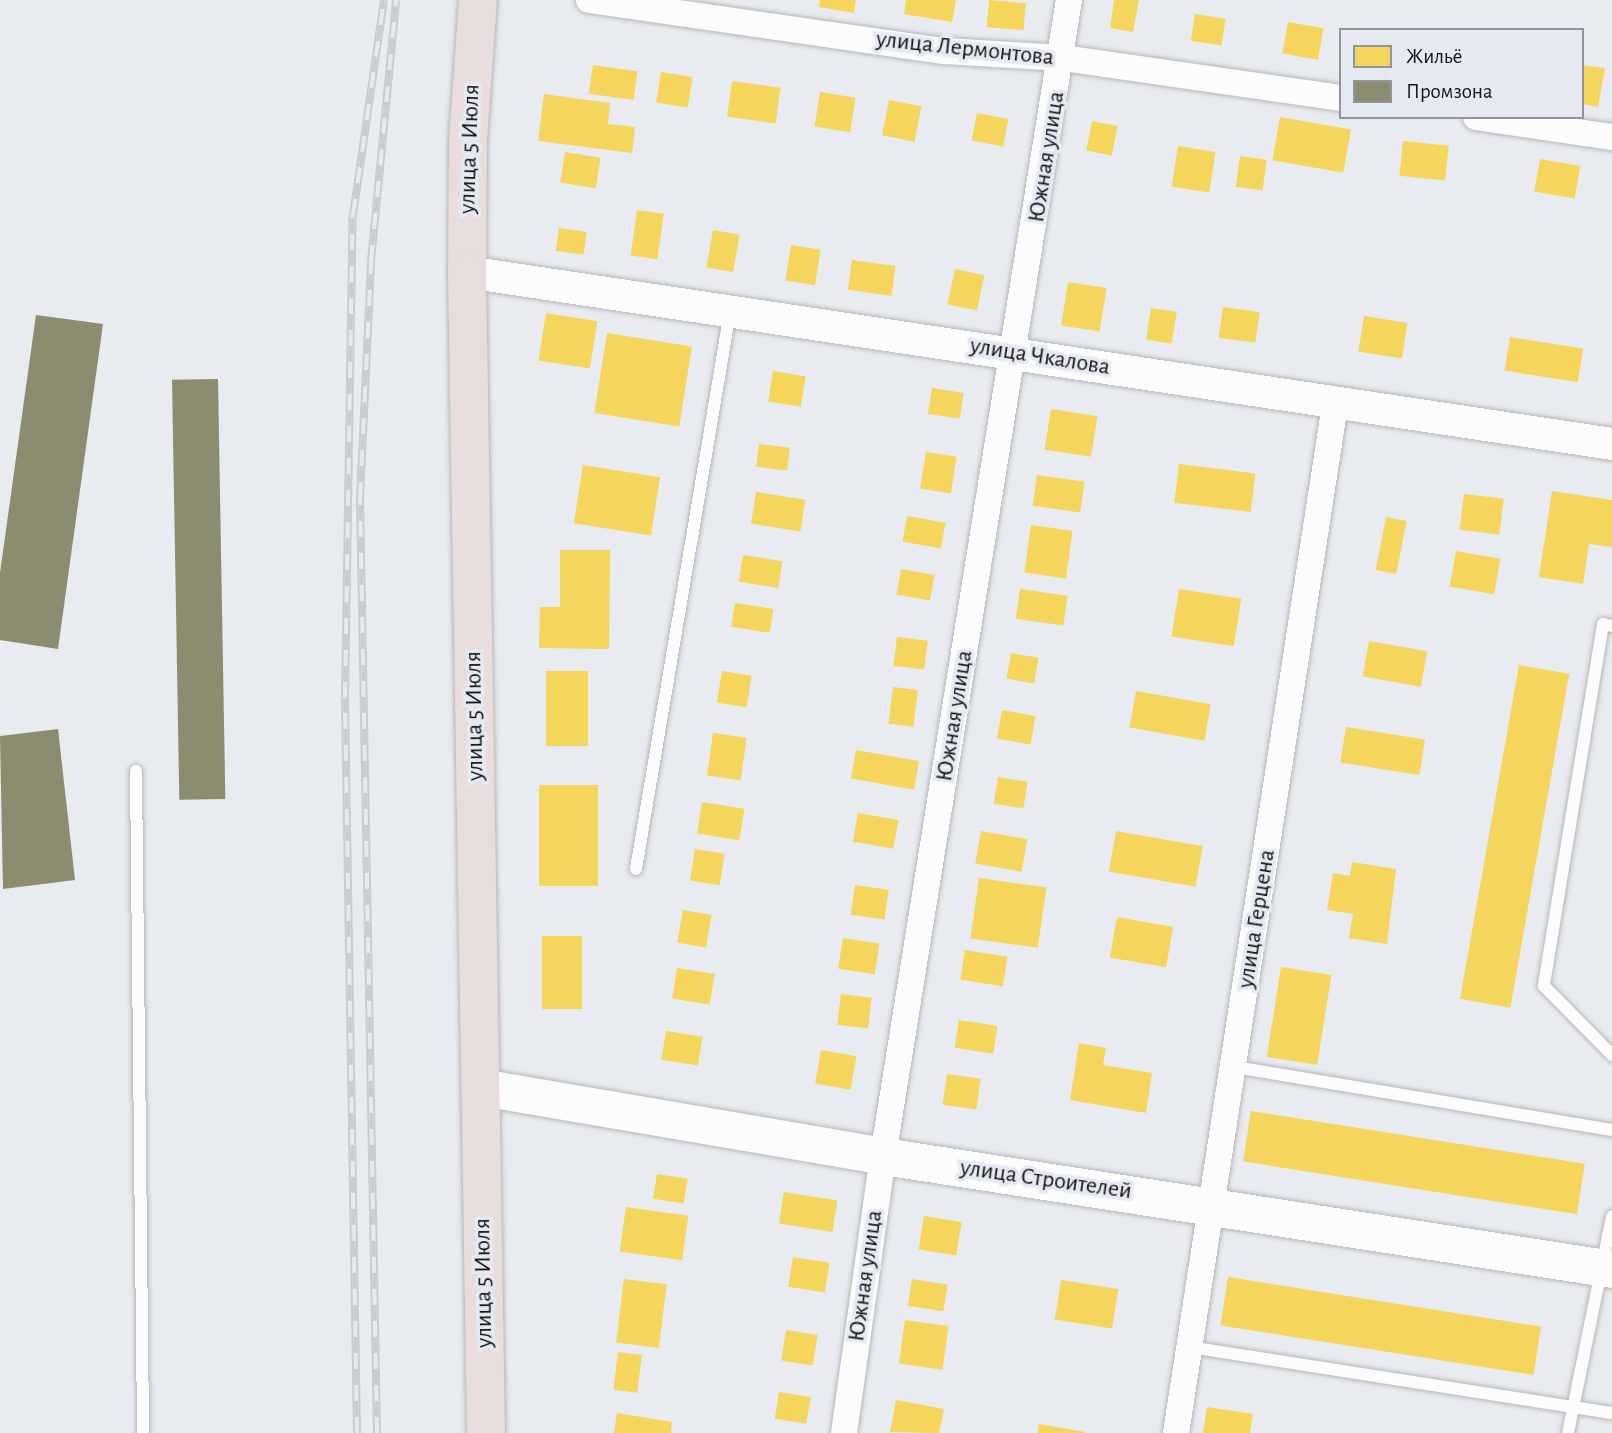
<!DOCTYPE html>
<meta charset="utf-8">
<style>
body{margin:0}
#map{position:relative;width:1612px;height:1433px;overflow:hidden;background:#e8ebef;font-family:"Alegreya Sans",sans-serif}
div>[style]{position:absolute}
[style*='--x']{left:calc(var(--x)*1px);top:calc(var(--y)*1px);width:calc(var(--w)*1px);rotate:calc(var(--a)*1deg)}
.homes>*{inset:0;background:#f6d55c;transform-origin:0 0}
.industry>*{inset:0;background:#8c8c6e;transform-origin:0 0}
.roads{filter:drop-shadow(0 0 2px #b5b7ba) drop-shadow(0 0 2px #b5b7ba)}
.service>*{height:12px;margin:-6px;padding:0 6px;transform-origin:6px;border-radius:6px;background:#fcfcfd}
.minor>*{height:26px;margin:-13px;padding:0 13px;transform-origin:13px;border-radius:13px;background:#fcfcfd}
.tertiary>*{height:32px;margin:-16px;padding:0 16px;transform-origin:16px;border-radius:16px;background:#fcfcfd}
.secondary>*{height:37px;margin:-18.5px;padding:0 18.5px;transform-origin:18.5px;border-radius:18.5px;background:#fcfcfd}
.trunk>*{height:38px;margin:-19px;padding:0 19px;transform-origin:19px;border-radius:19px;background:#e8dcdd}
.rail>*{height:8px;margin-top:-4px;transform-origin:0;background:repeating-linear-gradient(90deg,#e5eaf2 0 16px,#cbcccd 0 32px);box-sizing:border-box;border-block:2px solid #cbcccd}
span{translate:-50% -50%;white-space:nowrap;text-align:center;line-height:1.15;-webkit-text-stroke:7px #e5eaf2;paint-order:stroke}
.street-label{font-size:24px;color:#141518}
.legend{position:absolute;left:1339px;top:28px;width:245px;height:91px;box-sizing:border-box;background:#e5eaf2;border:2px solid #91959b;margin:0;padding:9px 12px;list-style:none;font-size:21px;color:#141518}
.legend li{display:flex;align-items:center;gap:14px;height:35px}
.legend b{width:35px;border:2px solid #91959b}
</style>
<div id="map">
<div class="homes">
<i style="clip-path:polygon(820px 0,856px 0,854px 13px,819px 7px)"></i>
<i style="clip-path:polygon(906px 0,956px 0,952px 22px,904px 14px)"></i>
<i style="left:989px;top:0;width:37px;height:27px;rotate:5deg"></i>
<i style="clip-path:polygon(1114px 0,1139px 0,1133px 32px,1110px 28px)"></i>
<i style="left:1195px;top:14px;width:31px;height:27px;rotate:9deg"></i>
<i style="left:1288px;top:22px;width:36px;height:32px;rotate:10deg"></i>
<i style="left:593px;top:65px;width:45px;height:29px;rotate:8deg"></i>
<i style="clip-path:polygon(1582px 65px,1605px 68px,1598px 107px,1582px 104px)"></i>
<i style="left:661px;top:72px;width:32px;height:31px;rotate:9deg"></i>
<i style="left:732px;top:81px;width:49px;height:36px;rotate:8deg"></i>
<i style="left:820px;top:92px;width:36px;height:35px;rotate:9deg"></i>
<i style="clip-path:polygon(544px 94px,610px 103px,608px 124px,635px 127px,632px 153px,538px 141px)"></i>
<i style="left:889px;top:100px;width:33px;height:36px;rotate:11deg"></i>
<i style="left:977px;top:113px;width:32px;height:28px;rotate:11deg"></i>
<i style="left:1280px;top:117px;width:72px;height:44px;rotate:10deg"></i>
<i style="left:1092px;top:121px;width:26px;height:30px;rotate:11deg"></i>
<i style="left:1403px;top:141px;width:46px;height:35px;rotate:6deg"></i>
<i style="left:1178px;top:146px;width:38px;height:41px;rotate:9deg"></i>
<i style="left:565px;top:152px;width:36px;height:31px;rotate:9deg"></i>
<i style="left:1240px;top:156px;width:27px;height:31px;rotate:8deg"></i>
<i style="left:1540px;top:159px;width:41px;height:33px;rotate:10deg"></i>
<i style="left:637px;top:210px;width:27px;height:46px;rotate:8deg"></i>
<i style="left:559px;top:228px;width:28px;height:23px;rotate:8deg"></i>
<i style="left:713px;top:230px;width:27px;height:38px;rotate:10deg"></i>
<i style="left:791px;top:245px;width:30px;height:36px;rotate:9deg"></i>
<i style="left:852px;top:260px;width:44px;height:30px;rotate:8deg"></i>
<i style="left:955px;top:269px;width:30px;height:36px;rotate:12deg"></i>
<i style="left:1068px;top:282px;width:39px;height:44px;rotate:9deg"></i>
<i style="left:1223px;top:307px;width:37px;height:31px;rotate:8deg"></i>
<i style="left:1151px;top:308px;width:26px;height:32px;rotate:9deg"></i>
<i style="left:546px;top:313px;width:52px;height:48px;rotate:9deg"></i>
<i style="left:1364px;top:316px;width:44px;height:36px;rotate:9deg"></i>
<i style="left:607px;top:333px;width:86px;height:81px;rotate:9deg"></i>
<i style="left:1510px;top:337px;width:74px;height:34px;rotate:9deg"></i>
<i style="left:773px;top:371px;width:33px;height:31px;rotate:9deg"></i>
<i style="left:932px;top:388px;width:32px;height:26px;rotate:9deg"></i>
<i style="left:1051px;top:409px;width:47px;height:41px;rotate:9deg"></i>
<i style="left:759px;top:444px;width:31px;height:23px;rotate:7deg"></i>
<i style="left:926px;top:452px;width:31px;height:37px;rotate:9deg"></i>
<i style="left:1179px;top:464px;width:77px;height:39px;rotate:7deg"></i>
<i style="left:583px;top:465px;width:78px;height:59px;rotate:9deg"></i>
<i style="left:1037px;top:475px;width:48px;height:31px;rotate:8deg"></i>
<i style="clip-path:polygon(1552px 491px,1612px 500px,1612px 547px,1589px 544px,1583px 584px,1539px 577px)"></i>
<i style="left:756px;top:492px;width:50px;height:32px;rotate:9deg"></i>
<i style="left:1464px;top:494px;width:40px;height:36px;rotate:7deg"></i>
<i style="left:907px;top:516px;width:39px;height:26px;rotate:10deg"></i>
<i style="left:1386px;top:517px;width:21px;height:54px;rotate:11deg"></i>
<i style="left:1031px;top:525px;width:42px;height:48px;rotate:8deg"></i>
<i style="clip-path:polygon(560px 550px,610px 550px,609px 649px,539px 648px,540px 607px,560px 607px)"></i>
<i style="left:1456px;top:551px;width:45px;height:36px;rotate:10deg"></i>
<i style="left:743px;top:555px;width:40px;height:27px;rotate:9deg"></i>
<i style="left:901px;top:569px;width:34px;height:26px;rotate:10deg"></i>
<i style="left:1020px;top:589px;width:48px;height:30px;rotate:8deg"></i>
<i style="left:1179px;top:589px;width:63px;height:48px;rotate:9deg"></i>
<i style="left:735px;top:603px;width:39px;height:24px;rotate:9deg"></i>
<i style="left:897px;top:637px;width:31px;height:29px;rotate:7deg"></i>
<i style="left:1369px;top:641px;width:59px;height:36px;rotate:10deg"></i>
<i style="left:1011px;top:653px;width:28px;height:26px;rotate:10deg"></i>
<i style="left:1519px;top:665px;width:51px;height:339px;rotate:10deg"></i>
<i style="left:546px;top:671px;width:42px;height:75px"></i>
<i style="left:722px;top:671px;width:30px;height:32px;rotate:9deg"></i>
<i style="left:893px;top:687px;width:25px;height:37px;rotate:7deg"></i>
<i style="left:1136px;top:691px;width:76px;height:37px;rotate:10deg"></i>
<i style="left:1002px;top:710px;width:34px;height:29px;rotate:10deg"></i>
<i style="left:1346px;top:727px;width:80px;height:36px;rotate:9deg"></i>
<i style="left:713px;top:733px;width:34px;height:43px;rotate:8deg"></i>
<i style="left:856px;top:750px;width:64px;height:29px;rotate:10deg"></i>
<i style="left:998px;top:777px;width:30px;height:27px;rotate:9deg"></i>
<i style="left:539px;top:785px;width:59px;height:101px"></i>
<i style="left:702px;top:802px;width:43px;height:32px;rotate:9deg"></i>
<i style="left:858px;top:813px;width:41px;height:29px;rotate:10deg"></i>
<i style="left:981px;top:831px;width:47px;height:33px;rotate:10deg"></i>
<i style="left:1116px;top:831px;width:88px;height:41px;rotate:10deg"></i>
<i style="left:695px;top:849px;width:30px;height:32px;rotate:9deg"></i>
<i style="clip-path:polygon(1352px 862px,1396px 869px,1387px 944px,1349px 938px,1353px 914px,1327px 910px,1333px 873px,1350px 876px)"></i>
<i style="left:979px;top:878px;width:68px;height:61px;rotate:8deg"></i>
<i style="left:855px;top:885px;width:34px;height:30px;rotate:8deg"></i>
<i style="left:683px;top:910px;width:29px;height:33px;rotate:10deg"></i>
<i style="left:1117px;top:917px;width:57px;height:41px;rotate:10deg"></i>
<i style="left:542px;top:936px;width:40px;height:73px"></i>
<i style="left:843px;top:938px;width:37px;height:31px;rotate:9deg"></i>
<i style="left:965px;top:950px;width:43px;height:30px;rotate:9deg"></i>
<i style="left:1281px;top:967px;width:51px;height:91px;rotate:9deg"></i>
<i style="left:677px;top:968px;width:38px;height:31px;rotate:9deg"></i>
<i style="left:841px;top:994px;width:31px;height:31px;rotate:7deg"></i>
<i style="left:959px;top:1020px;width:39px;height:28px;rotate:9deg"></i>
<i style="left:666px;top:1031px;width:37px;height:29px;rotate:9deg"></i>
<i style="clip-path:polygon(1079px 1043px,1106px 1048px,1103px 1065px,1152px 1073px,1146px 1113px,1070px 1100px)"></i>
<i style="left:821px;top:1050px;width:36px;height:34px;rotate:10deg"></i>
<i style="left:947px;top:1074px;width:34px;height:31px;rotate:8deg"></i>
<i style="left:1251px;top:1111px;width:338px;height:51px;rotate:9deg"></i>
<i style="left:657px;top:1174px;width:31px;height:25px;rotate:9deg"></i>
<i style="left:784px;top:1192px;width:54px;height:32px;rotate:9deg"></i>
<i style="left:626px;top:1207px;width:63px;height:45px;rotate:8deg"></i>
<i style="left:924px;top:1216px;width:38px;height:34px;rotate:9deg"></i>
<i style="left:793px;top:1257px;width:37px;height:30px;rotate:9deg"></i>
<i style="left:1228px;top:1277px;width:317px;height:49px;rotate:9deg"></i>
<i style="left:624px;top:1279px;width:43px;height:64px;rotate:7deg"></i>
<i style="left:912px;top:1279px;width:36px;height:27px;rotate:9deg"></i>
<i style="left:1061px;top:1280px;width:58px;height:40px;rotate:9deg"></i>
<i style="left:905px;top:1320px;width:44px;height:44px;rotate:8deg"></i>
<i style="left:786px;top:1330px;width:32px;height:31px;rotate:9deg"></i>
<i style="left:618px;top:1352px;width:24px;height:38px;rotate:7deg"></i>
<i style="left:779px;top:1392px;width:32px;height:27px;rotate:9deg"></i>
<i style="clip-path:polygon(896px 1400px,944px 1409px,939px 1433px,890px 1432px)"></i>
<i style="clip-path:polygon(1207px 1407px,1253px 1414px,1250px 1433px,1203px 1433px)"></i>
<i style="clip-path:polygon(617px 1413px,672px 1422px,671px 1433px,614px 1433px)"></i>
<i style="clip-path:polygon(1039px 1424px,1085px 1432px,1085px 1433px,1038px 1433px)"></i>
</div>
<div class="industry">
<i style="clip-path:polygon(36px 315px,103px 324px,58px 649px,0 640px,0 573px)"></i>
<i style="left:218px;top:379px;width:420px;height:46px;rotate:89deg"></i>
<i style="clip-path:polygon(58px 729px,75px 880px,3px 889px,0 736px)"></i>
</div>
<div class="roads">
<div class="service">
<i style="--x:1612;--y:626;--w:9;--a:-167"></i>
<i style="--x:1603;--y:624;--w:367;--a:99.3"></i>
<i style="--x:1544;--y:986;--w:97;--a:45.4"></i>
<i style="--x:136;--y:771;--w:662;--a:89.39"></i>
<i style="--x:636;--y:869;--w:565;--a:-80.42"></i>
<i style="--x:1235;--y:1067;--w:382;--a:9.5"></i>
<i style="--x:1190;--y:1347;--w:427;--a:8.9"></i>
<i style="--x:1568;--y:1433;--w:221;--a:-78.5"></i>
</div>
<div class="minor">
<i style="--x:589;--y:0;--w:360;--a:8.2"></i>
<i style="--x:945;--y:51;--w:118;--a:3.4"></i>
<i style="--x:1063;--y:58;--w:281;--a:8.2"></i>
<i style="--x:1476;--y:117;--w:137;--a:8.4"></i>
<i style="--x:844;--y:1433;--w:280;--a:-82"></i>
<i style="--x:883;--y:1156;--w:1171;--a:-80.86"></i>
<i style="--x:1176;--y:1433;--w:1040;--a:-81.21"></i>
</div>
<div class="tertiary">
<i style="--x:467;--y:272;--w:1158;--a:8.54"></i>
</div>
<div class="secondary">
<i style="--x:481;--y:1087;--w:408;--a:9.7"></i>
<i style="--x:883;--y:1156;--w:738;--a:8.81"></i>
</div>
<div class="trunk">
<i style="--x:478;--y:0;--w:139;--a:94.1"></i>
<i style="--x:468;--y:139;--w:133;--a:90.4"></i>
<i style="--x:467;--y:272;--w:1161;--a:89.06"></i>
</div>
</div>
<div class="rail">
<i style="--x:357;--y:1433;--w:735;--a:-90.94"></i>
<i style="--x:345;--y:698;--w:483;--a:-89.1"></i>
<i style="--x:353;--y:215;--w:217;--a:-81.8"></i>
<i style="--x:377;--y:1433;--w:935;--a:-91.04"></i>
<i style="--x:360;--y:498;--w:237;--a:-87.3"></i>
<i style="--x:371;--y:261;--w:262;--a:-84.5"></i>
</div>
<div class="street-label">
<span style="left:965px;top:49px;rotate:6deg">улица Лермонтова</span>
<span style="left:470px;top:149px;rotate:-88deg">улица 5 Июля</span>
<span style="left:1047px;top:157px;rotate:-81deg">Южная улица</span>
<span style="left:1040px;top:357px;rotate:9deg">улица Чкалова</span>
<span style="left:475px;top:716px;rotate:-91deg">улица 5 Июля</span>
<span style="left:955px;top:716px;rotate:-81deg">Южная улица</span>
<span style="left:1257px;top:919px;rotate:-81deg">улица Герцена</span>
<span style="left:1046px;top:1180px;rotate:8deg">улица Строителей</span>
<span style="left:866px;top:1276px;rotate:-82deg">Южная улица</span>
<span style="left:484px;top:1283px;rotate:-91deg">улица 5 Июля</span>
</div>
<ul class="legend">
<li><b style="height:19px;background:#f6d55c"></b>Жильё</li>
<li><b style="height:19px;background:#8c8c6e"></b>Промзона</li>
</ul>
</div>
